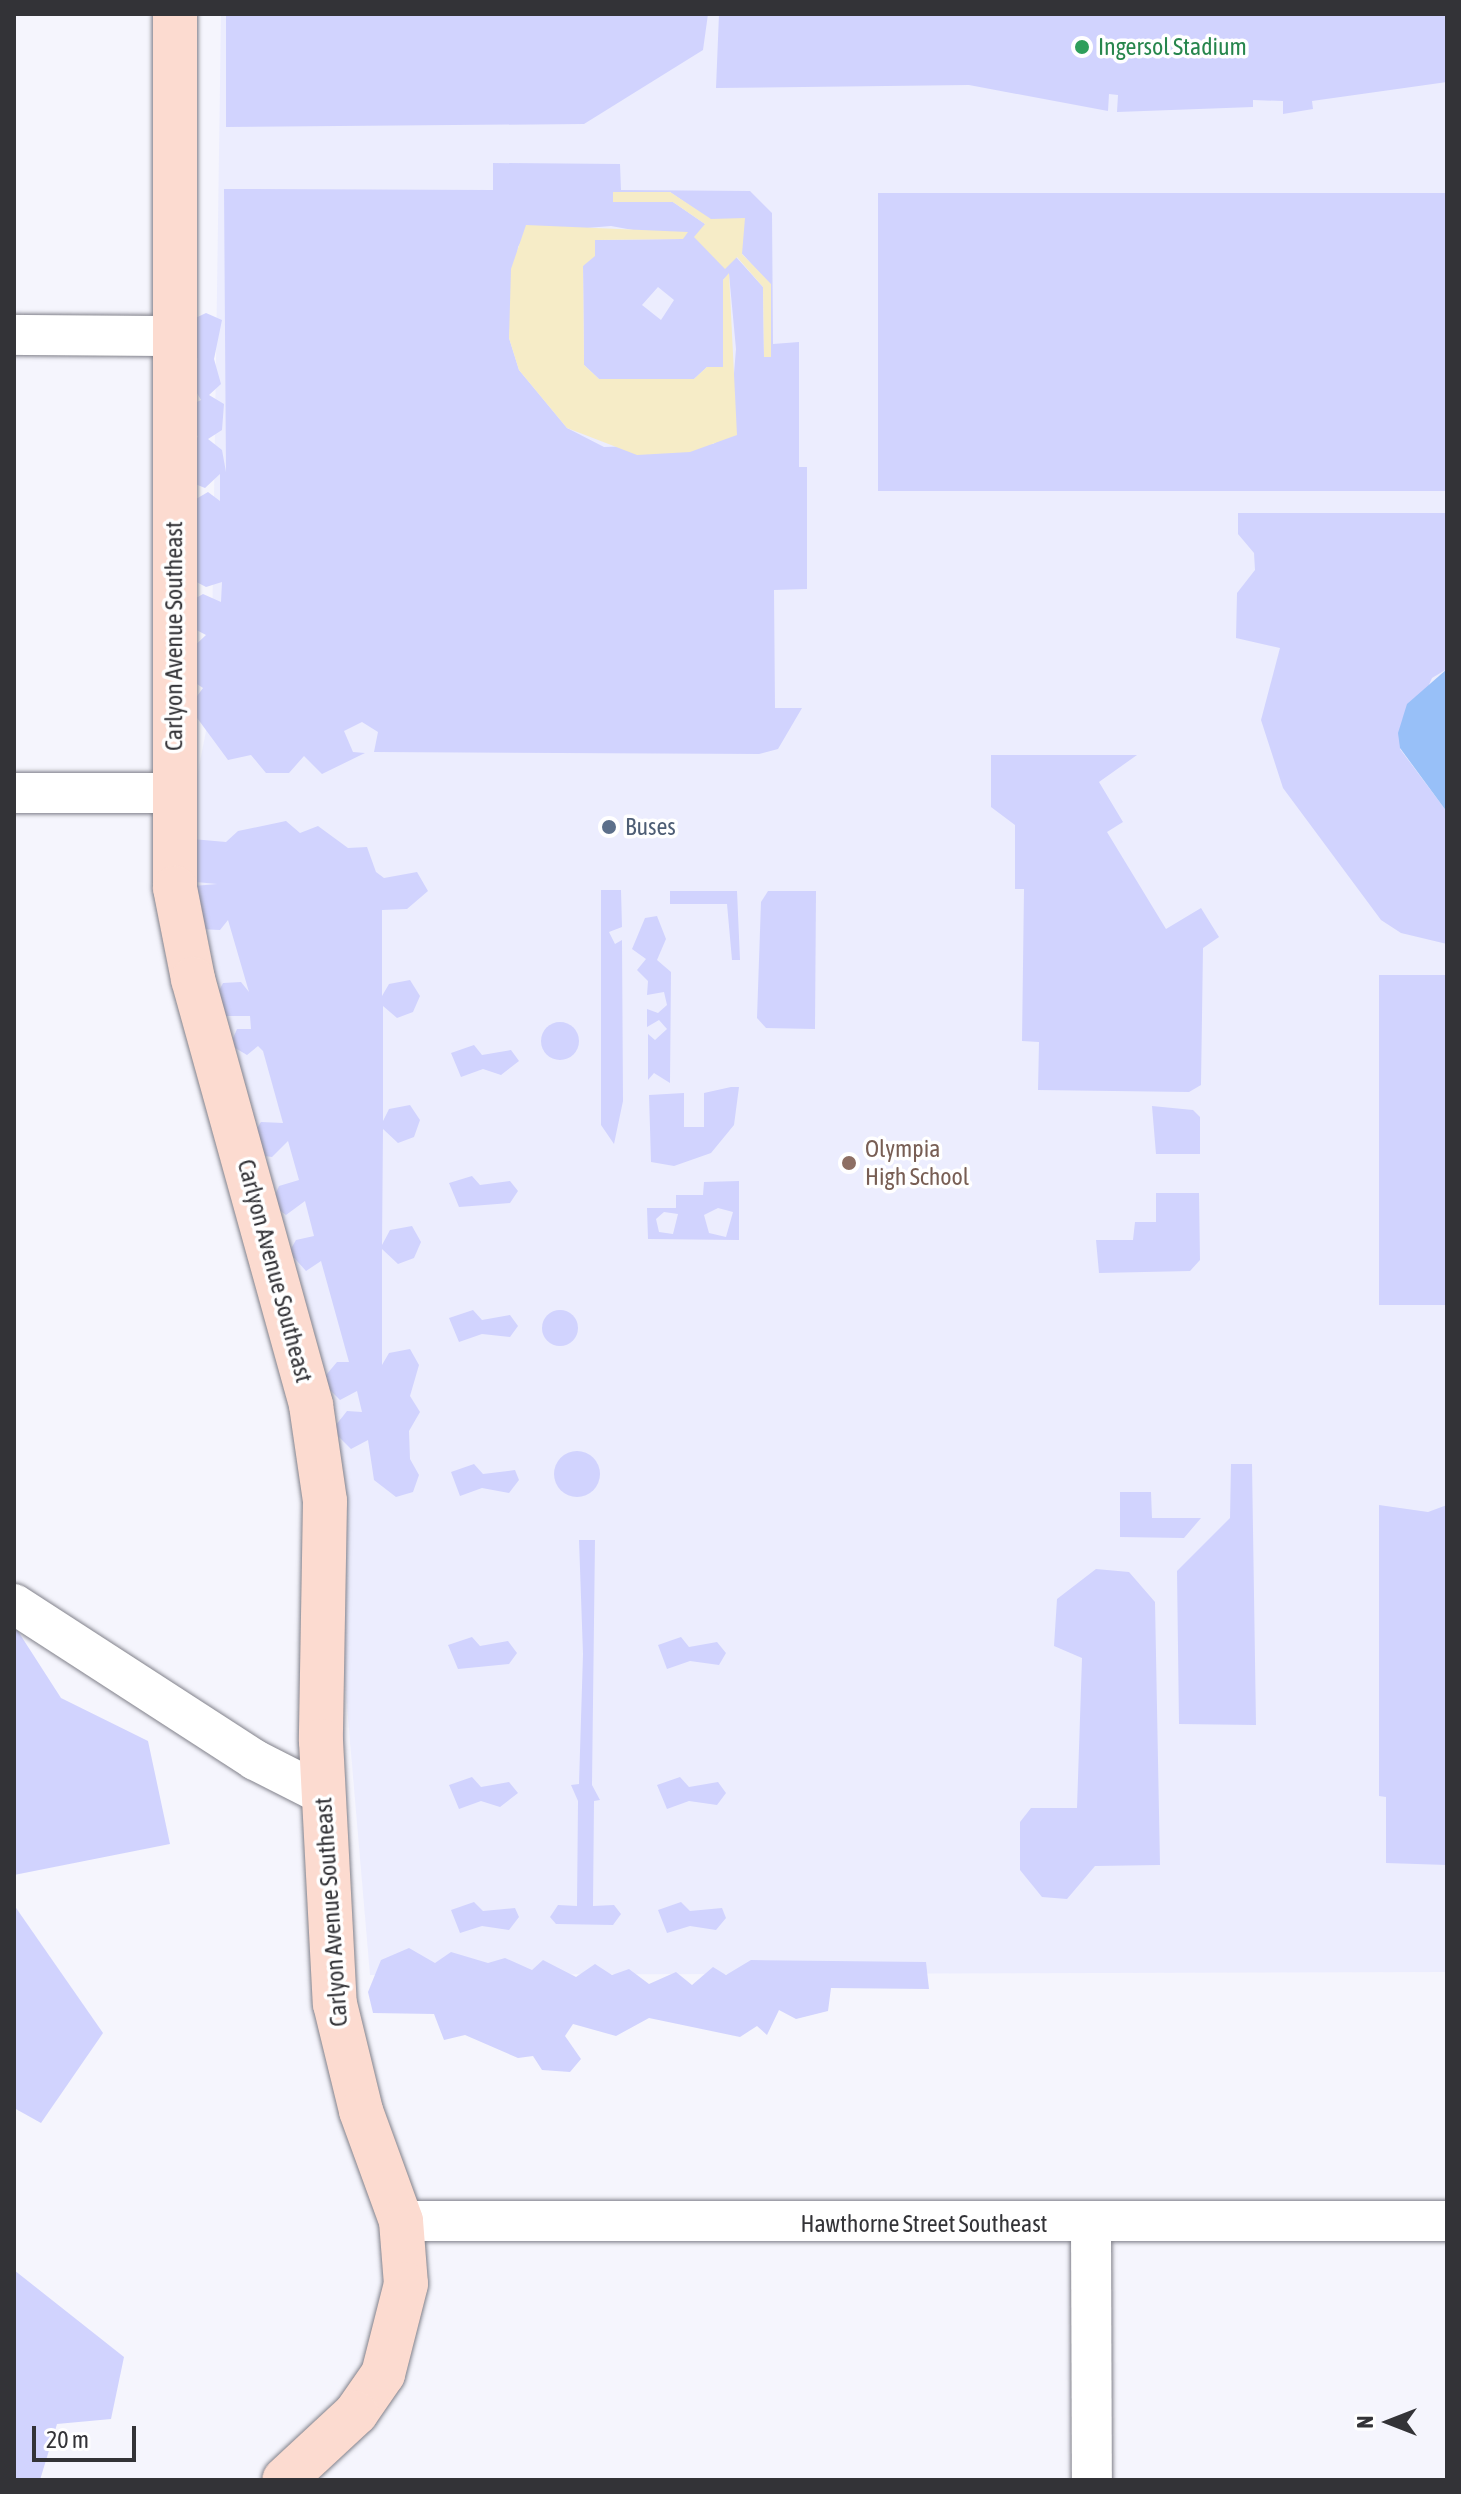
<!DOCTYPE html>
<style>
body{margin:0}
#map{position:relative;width:1461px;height:2494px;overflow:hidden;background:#f5f5fd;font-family:"Asap Condensed",sans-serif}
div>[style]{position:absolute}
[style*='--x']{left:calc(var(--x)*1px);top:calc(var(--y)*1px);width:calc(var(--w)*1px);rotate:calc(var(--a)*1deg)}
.built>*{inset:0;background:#ecedfe}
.green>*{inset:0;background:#d1d3fe;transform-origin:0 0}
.round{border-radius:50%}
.sand>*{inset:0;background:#f6ecc7}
.water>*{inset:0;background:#98c0f8}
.roads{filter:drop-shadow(0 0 2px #81818a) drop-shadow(0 0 2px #81818a)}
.street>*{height:40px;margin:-20px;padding:0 20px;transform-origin:20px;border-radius:20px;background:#fff}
.secondary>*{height:44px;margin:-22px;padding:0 22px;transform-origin:22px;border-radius:22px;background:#fcdbd0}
.dots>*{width:22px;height:22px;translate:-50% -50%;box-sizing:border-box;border:4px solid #fff;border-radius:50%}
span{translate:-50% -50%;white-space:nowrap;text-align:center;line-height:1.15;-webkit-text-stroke:7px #fff;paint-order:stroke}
.leisure-label{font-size:24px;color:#27864d}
.left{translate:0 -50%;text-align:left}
.street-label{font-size:24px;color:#333337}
.service-label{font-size:24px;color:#4e5e75}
.education-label{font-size:24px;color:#785e54}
.frame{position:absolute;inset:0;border:16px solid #333337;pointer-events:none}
.north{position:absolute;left:1349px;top:2382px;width:80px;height:80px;-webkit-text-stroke:6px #fff;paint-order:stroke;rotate:270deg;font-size:22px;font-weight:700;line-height:32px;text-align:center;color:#333337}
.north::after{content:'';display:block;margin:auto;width:28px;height:36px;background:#333337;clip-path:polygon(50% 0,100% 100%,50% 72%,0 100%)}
.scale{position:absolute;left:32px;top:2426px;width:104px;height:36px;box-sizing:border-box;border:4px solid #333337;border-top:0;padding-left:10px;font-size:24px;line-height:28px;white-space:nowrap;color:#333337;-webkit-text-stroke:6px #fff;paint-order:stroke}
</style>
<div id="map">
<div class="built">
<i style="clip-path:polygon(221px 14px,1447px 14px,1447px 1972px,370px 1975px,325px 1449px,177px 877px,211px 706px)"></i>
</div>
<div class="green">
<i style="clip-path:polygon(226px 14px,708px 14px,703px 50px,584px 124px,226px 127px)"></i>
<i style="clip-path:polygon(719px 14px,1447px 14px,1447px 82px,1312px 101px,1313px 109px,1283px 114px,1283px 101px,1253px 100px,1253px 107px,1117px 112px,1118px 95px,1109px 94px,1108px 111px,969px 85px,716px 88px)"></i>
<i style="clip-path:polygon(evenodd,493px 163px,620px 164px,621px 190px,750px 191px,772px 213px,773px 344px,799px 342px,799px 467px,807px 467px,807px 589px,774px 590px,775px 708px,802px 708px,778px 749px,759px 754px,374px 752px,378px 732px,362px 722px,344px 731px,353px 752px,365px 753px,322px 774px,304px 756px,289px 773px,266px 773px,251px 755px,228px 760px,189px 707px,203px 688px,188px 678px,188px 652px,206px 635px,187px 625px,184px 605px,203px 594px,221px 602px,222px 582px,206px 587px,187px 577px,184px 506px,208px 492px,220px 501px,220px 474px,205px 488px,185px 480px,184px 462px,198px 436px,184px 430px,184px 408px,201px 400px,184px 371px,198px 359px,185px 349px,187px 322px,206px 313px,222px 320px,214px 359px,221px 384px,209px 395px,224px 404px,222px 430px,208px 439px,222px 450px,226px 472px,224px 189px,493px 190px,493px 163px,614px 192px,670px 192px,711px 220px,771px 285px,764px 356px,763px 287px,736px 257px,725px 268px,705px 224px,673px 202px,614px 192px,493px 163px,611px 226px,682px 239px,595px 240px,583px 266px,584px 365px,599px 379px,694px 379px,707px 367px,723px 367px,723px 280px,729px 274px,736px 349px,729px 434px,713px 444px,604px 447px,567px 428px,519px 370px,509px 338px,518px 247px,526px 233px,611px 226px,493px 163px,658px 287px,674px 300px,661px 320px,642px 305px,658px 287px)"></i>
<i style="left:878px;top:193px;width:569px;height:298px"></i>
<i style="clip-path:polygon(1238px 513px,1447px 513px,1447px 669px,1432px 678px,1400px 749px,1447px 812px,1447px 944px,1401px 933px,1381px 920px,1283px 788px,1261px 720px,1280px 648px,1236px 638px,1237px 593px,1255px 570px,1254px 553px,1238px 534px)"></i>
<i style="clip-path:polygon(991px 755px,1137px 755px,1099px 782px,1123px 822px,1107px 832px,1166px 929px,1201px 908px,1219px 937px,1203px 948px,1201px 1085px,1189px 1092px,1038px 1090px,1039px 1042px,1022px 1041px,1024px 889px,1015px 889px,1015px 825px,991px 807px)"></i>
<i style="clip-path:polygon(286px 821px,300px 833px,318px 826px,348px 848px,367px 847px,376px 872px,384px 878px,417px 872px,428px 891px,407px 909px,382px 910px,382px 996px,389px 984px,410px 980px,420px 996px,413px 1012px,397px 1018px,383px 1006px,383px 1121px,389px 1109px,410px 1105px,420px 1120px,414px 1137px,398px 1143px,383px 1129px,382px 1245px,390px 1230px,412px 1226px,421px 1242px,414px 1258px,398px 1264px,382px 1249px,382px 1365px,389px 1353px,410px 1349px,419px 1365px,410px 1396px,420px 1412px,409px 1431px,410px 1459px,419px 1475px,413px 1492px,396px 1497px,374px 1480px,368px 1440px,351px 1449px,332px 1430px,347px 1411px,362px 1412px,357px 1391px,340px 1400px,321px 1381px,337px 1362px,349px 1362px,321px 1261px,306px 1271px,289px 1252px,296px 1240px,314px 1236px,305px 1201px,286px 1215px,271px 1204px,279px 1186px,299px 1180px,288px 1141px,272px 1157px,258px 1155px,249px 1141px,261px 1122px,283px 1123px,263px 1051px,258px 1046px,247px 1055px,230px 1045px,237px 1029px,251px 1029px,250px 1016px,222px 1016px,213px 1003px,223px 983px,241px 982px,249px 992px,228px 920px,220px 930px,199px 929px,194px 886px,217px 884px,196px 882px,192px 839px,226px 842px,238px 831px)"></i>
<i style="clip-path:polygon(601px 890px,621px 890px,622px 927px,609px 932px,615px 944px,622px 940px,623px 1101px,614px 1144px,601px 1125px)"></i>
<i style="clip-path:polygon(670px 891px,737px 891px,740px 960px,732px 960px,727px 904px,670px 904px)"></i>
<i style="clip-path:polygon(768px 891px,816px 891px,815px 1029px,766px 1028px,757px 1018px,761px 902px)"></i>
<i style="clip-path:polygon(657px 916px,666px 939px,657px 960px,671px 972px,670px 1083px,654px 1073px,648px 1080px,648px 1034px,655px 1040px,667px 1029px,659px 1020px,647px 1027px,647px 1009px,658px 1013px,667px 1005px,664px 992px,647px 995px,648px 981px,637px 970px,646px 959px,632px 949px,645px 918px)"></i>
<i style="left:1379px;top:975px;width:68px;height:330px"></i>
<i class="round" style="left:541px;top:1022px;width:38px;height:38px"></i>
<i style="clip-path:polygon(474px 1045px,482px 1055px,511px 1050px,519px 1061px,501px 1075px,483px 1069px,461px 1077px,451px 1053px)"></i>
<i style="clip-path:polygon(731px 1087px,739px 1087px,734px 1125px,711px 1153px,674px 1166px,651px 1162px,649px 1095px,684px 1093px,684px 1127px,704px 1127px,704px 1093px)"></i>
<i style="clip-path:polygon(1152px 1106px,1193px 1110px,1200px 1117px,1200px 1154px,1156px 1154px)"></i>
<i style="clip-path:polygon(472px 1176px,480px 1185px,510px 1181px,518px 1191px,510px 1203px,459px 1207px,449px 1183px)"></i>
<i style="clip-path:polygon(evenodd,739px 1181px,739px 1240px,648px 1239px,647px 1208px,676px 1208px,676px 1195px,703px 1195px,704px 1182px,739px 1181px,718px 1208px,733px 1212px,726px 1237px,709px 1233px,704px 1215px,718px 1208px,739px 1181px,664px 1212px,678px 1214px,673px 1234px,659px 1232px,656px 1219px,664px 1212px)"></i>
<i style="clip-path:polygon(1156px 1193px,1199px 1193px,1200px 1260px,1190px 1271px,1099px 1273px,1096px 1240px,1133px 1240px,1135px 1222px,1156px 1222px)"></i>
<i style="clip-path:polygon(473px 1310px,482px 1320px,510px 1315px,518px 1326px,510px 1337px,482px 1334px,459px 1342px,449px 1318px)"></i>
<i class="round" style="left:542px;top:1310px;width:36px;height:36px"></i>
<i class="round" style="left:554px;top:1451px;width:46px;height:46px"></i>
<i style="clip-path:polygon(474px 1464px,483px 1474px,515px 1470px,519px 1480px,509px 1493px,482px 1488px,460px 1496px,451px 1472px)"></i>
<i style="clip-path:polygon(1231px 1464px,1252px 1464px,1256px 1725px,1179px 1724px,1177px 1571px,1230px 1518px)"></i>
<i style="clip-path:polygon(1120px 1492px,1151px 1492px,1152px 1518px,1201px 1518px,1184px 1538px,1120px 1537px)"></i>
<i style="clip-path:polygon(1379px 1505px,1428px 1512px,1447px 1505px,1447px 1865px,1386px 1863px,1386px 1797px,1379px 1796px)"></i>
<i style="clip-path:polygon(579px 1540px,595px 1540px,592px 1785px,600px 1800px,594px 1801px,593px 1906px,614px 1905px,621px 1914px,613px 1925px,556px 1924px,550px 1917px,558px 1905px,577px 1906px,578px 1801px,571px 1785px,579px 1784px,583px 1654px)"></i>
<i style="clip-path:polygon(1096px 1569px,1129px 1572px,1155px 1602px,1160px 1865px,1095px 1866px,1067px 1899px,1042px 1897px,1020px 1870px,1020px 1822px,1031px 1808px,1077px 1808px,1082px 1658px,1054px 1646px,1057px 1599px)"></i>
<i style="clip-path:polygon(14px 1625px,61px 1698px,148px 1741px,170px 1844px,14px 1875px)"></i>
<i style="clip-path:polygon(472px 1637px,480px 1646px,508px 1641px,517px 1653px,509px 1664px,458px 1669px,448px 1645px)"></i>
<i style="clip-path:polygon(681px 1637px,689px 1647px,717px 1642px,726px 1653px,719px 1665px,690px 1661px,667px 1669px,658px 1645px)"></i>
<i style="clip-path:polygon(472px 1777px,481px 1787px,509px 1782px,518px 1793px,500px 1807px,481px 1801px,459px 1809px,449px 1785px)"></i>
<i style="clip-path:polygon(680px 1777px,689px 1787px,718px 1782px,726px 1793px,717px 1805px,689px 1801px,667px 1809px,657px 1785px)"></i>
<i style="clip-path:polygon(474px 1902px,483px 1911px,515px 1908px,519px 1917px,509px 1930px,482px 1926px,460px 1933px,451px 1910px)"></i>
<i style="clip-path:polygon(681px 1902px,690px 1911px,722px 1908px,726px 1918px,716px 1930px,690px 1926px,667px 1933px,658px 1910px)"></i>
<i style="clip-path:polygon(14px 1905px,103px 2033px,41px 2123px,14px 2108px)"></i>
<i style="clip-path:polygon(409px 1948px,435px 1963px,451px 1952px,488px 1963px,505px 1958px,532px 1970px,543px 1960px,576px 1977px,595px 1964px,612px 1975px,629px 1969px,649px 1984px,676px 1972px,692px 1985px,713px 1967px,726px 1975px,751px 1960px,926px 1962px,929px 1989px,831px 1988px,828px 2011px,796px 2019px,779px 2010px,767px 2035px,757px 2026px,740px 2037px,649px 2018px,616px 2036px,573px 2024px,565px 2036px,581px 2059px,570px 2072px,542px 2070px,533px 2056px,518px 2058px,465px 2035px,444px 2040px,434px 2014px,373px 2013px,368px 1992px,381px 1960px)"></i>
<i style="clip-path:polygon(14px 2270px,124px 2357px,111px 2419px,57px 2424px,40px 2480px,14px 2480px)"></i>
</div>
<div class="sand">
<i style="clip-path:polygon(613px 192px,670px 192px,711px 219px,745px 218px,742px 254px,771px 284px,771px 357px,764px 357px,763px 287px,737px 257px,725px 269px,694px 237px,705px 224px,673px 202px,613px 202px)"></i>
<i style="clip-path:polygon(526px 225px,688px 232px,683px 239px,595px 240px,595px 256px,583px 266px,584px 365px,599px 379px,694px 379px,707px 367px,723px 367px,723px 280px,729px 273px,737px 435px,690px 452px,637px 455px,567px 428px,519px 370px,509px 338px,511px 269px)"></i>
</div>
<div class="water">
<i style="clip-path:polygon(1447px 669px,1447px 812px,1400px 748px,1398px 733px,1407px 704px)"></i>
</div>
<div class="roads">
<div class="street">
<i style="--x:14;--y:335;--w:161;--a:0.4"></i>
<i style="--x:14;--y:793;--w:159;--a:0"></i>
<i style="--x:14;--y:1604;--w:287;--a:32.9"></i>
<i style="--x:255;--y:1760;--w:75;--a:26.9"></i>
<i style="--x:401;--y:2221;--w:1046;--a:0"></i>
<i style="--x:1091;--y:2225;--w:255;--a:89.8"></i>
</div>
<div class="secondary">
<i style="--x:175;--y:14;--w:874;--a:90"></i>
<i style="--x:175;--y:888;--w:93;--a:78.8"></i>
<i style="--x:193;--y:979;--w:442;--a:74.5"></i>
<i style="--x:311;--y:1405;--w:97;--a:81.7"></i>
<i style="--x:325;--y:1501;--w:240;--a:91"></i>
<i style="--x:321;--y:1741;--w:263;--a:87"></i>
<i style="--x:335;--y:2004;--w:110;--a:76.3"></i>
<i style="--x:361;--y:2111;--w:117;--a:70"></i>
<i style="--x:401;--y:2221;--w:63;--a:85.5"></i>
<i style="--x:406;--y:2284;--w:93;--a:104.3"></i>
<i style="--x:383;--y:2374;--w:47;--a:124.7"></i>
<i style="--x:356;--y:2413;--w:98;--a:137.1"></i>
</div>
</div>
<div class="dots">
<i style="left:1082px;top:47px;background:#2e9e5b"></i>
<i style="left:609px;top:827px;background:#5c6f8a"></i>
<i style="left:849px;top:1163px;background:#8d6e63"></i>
</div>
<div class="leisure-label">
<span class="left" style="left:1098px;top:47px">Ingersol Stadium</span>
</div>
<div class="street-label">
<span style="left:174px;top:636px;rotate:-90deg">Carlyon Avenue Southeast</span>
<span style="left:275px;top:1271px;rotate:75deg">Carlyon Avenue Southeast</span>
<span style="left:331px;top:1912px;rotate:-94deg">Carlyon Avenue Southeast</span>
<span style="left:924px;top:2224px">Hawthorne Street Southeast</span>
</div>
<div class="service-label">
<span class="left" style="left:625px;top:827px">Buses</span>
</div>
<div class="education-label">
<span class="left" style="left:865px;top:1163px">Olympia<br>High School</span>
</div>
<div class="frame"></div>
<div class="north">N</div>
<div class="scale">20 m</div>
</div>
